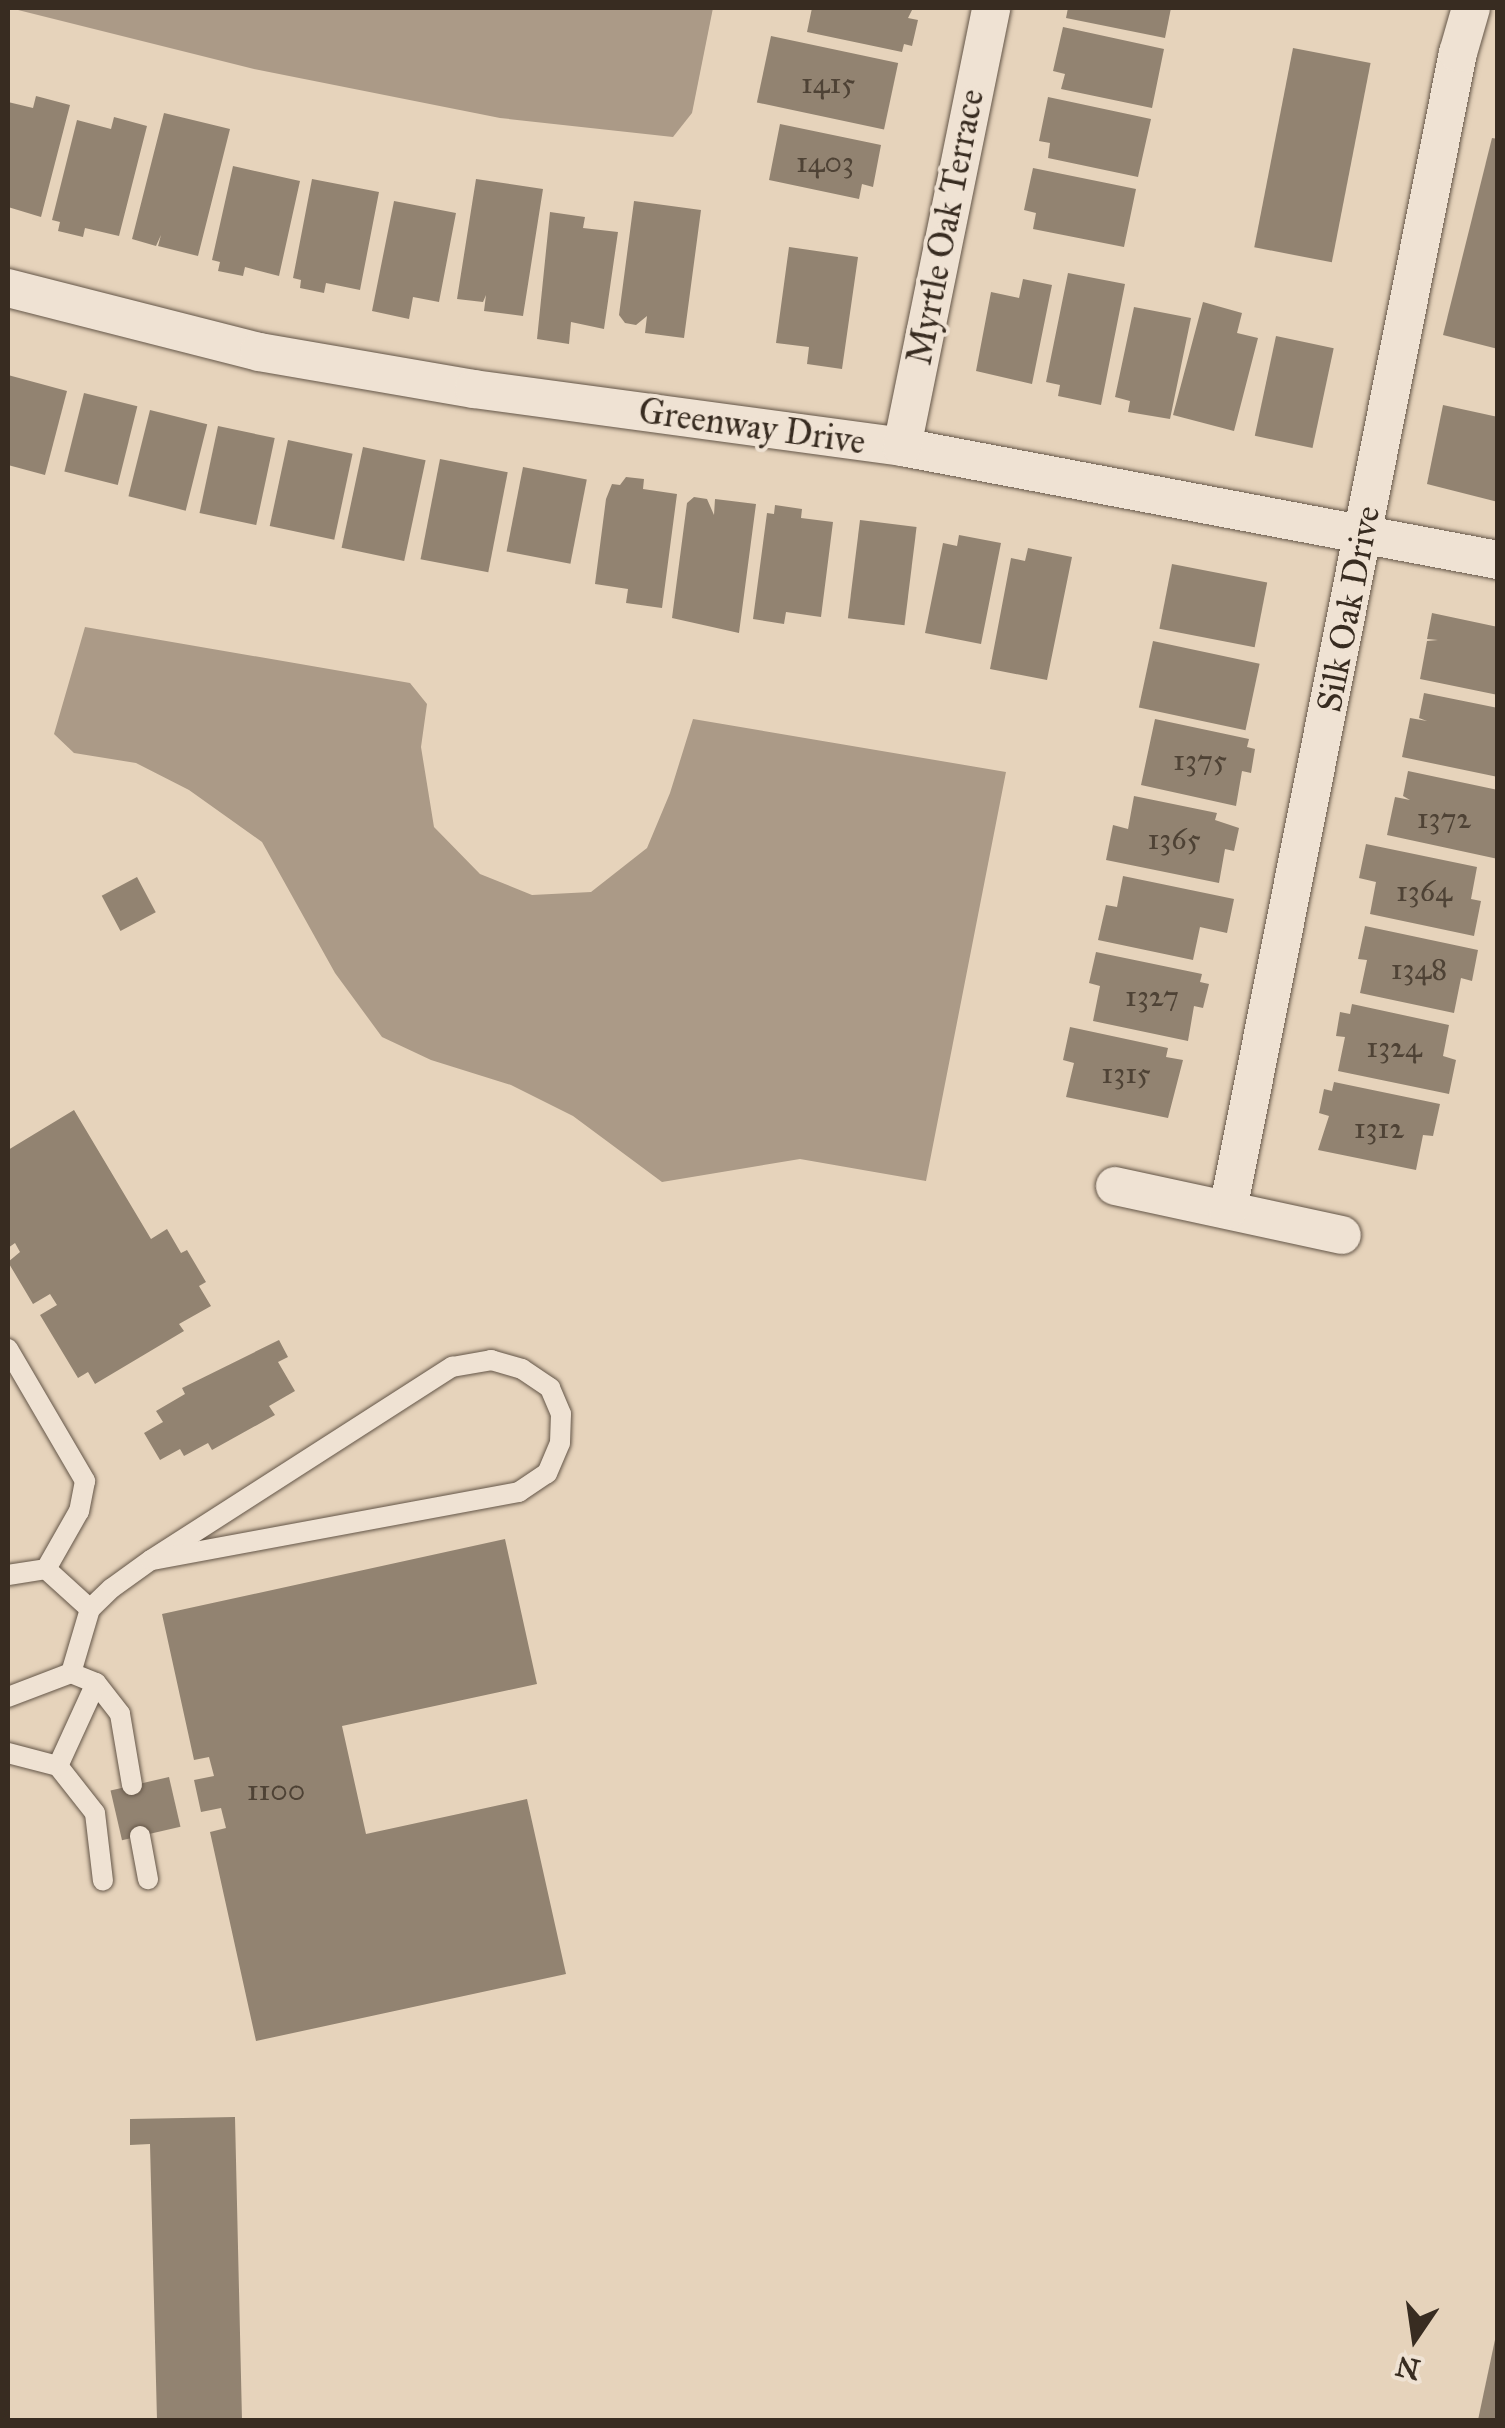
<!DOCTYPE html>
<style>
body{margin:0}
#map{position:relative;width:1505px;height:2428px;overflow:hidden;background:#e6d3bb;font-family:"IM FELL Great Primer",serif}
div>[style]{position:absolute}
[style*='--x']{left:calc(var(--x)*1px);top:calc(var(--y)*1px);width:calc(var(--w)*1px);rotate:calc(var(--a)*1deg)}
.water>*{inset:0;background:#ab9a87}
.building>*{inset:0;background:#928371;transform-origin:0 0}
.roads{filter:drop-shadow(0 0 2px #645648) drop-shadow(0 0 2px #645648)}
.service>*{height:20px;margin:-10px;padding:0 10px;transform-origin:10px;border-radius:10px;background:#efe2d3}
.minor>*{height:38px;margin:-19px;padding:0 19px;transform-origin:19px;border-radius:19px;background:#efe2d3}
span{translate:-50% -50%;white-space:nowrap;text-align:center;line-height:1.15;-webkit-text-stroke:8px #efe2d3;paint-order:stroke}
.number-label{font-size:30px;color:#4e4235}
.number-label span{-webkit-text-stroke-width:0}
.street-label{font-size:35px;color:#382c21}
.frame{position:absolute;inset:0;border:10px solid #382c21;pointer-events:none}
.north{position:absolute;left:1365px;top:2288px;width:100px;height:100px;-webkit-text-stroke:8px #efe2d3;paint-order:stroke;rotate:193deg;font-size:28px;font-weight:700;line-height:40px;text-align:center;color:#382c21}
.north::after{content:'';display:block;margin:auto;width:35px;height:45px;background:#382c21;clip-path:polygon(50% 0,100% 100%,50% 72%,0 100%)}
</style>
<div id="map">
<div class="water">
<i style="clip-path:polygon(10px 8px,713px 8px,692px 113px,673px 137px,500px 118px,254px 69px)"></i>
<i style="clip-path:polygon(85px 627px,410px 683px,427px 704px,421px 747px,434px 827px,480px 874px,532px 895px,591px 892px,647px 848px,670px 793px,693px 719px,1006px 772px,926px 1181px,800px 1159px,662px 1182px,573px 1116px,511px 1085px,431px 1060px,382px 1037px,335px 973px,262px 842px,189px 790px,136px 763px,74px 753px,54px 734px)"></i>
</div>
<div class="building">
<i style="clip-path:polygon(812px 8px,913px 8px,908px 18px,918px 20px,912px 46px,904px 44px,902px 52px,807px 32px)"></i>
<i style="clip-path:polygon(1068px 8px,1171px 8px,1165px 38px,1066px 18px)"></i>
<i style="clip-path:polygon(1063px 27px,1164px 49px,1152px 108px,1061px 89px,1065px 74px,1053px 71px)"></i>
<i style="left:771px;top:36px;width:130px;height:68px;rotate:12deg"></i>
<i style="left:1293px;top:48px;width:79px;height:203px;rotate:11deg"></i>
<i style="clip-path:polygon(36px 96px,70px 105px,41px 217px,8px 207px,8px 102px,33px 108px)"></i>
<i style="clip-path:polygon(1048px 97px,1151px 119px,1138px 177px,1048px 158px,1050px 143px,1039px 141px)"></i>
<i style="clip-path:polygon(164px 113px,230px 129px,198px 256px,158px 246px,161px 235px,156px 246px,132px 239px)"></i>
<i style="clip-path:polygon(114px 117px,147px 126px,119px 236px,85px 228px,83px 237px,58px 231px,60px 222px,52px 220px,77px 120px,111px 129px)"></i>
<i style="clip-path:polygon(780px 124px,881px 145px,873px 187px,862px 184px,859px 199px,769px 180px)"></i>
<i style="clip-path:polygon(1492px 138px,1498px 139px,1498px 349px,1443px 335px)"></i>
<i style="clip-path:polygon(233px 166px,300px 181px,279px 276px,245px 267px,243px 276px,218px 271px,220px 262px,212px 260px)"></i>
<i style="clip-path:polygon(1033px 168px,1136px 189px,1124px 247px,1033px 229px,1036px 213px,1024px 210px)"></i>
<i style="clip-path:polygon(312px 179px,379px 192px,360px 290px,326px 283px,324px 293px,300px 288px,301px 280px,293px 278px)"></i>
<i style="clip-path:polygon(476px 179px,543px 189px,523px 316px,484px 311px,486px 295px,483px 302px,457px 299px)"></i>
<i style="clip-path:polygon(394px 201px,456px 213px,439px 302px,413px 297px,409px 319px,372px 311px)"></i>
<i style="clip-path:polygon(634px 201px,701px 210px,684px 338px,645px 333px,647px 316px,636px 325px,625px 323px,619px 315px)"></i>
<i style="clip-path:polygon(550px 212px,585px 217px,583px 228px,618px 232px,604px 329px,571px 322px,569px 344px,537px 339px)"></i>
<i style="clip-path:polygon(789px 247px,858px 257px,842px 369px,807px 364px,809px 347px,776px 343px)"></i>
<i style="clip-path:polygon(1068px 273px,1125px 284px,1101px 405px,1058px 396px,1060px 385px,1046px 382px)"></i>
<i style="clip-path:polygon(1023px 279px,1052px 285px,1032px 384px,976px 371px,991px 292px,1019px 298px)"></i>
<i style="clip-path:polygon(1203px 302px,1242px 313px,1237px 333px,1258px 338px,1234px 431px,1173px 415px)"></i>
<i style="clip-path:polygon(1134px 307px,1191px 318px,1170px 419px,1128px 412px,1130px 401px,1115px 397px)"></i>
<i style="left:1276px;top:336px;width:59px;height:102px;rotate:12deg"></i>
<i style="clip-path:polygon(8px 375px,67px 391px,45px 475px,8px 465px)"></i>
<i style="left:84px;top:393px;width:55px;height:81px;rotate:14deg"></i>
<i style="clip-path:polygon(1443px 405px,1498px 417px,1498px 502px,1427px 484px)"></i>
<i style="left:150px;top:410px;width:59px;height:89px;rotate:14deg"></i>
<i style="left:218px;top:426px;width:58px;height:89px;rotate:12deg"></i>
<i style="left:288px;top:440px;width:66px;height:88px;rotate:12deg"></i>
<i style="left:363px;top:447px;width:64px;height:103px;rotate:12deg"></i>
<i style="left:440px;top:459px;width:69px;height:102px;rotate:11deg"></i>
<i style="left:523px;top:467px;width:65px;height:86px;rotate:11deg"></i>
<i style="clip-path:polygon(626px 477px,644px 479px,643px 489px,677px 494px,662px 608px,626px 603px,628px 589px,595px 584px,606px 499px,612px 484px,620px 485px)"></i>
<i style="clip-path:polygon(694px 497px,707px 499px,714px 515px,715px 499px,756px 504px,739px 633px,672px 618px,687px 503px)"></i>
<i style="clip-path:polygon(775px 505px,802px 509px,801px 518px,833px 522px,821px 617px,786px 612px,784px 624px,753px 619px,767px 513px,774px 514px)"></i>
<i style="left:860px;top:520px;width:57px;height:99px;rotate:7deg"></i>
<i style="clip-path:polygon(959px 535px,1001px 543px,981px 644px,925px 633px,943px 543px,957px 546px)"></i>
<i style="clip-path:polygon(1028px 548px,1072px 557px,1047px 680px,990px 669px,1011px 558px,1025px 561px)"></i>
<i style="left:1172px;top:564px;width:97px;height:66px;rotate:11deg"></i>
<i style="clip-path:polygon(1432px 613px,1498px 627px,1498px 695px,1420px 679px,1427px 641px,1438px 640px,1427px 639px)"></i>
<i style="left:1153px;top:641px;width:109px;height:68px;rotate:12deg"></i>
<i style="clip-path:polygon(1424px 693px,1498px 708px,1498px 777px,1402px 757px,1410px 718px,1427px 721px,1419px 718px)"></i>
<i style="clip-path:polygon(1155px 719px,1249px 739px,1247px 747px,1255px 749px,1251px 773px,1242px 771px,1236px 806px,1141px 785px)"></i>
<i style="clip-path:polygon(1408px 771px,1498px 790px,1498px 859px,1387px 835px,1395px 797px,1410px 800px,1403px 796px)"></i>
<i style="clip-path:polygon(1134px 796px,1217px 813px,1215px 820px,1239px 828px,1234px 851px,1225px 849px,1219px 883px,1106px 860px,1113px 825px,1128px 829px)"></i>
<i style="clip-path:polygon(1366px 844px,1477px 867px,1471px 899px,1481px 901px,1474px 936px,1370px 914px,1376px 882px,1359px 878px)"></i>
<i style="clip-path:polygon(1123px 876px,1234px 899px,1227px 933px,1200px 927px,1193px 960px,1098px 940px,1106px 905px,1117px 907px)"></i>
<i style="left:137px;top:877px;width:40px;height:40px;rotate:62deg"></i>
<i style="clip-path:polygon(1365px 926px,1478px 950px,1472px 981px,1461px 978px,1454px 1013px,1360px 993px,1367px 960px,1358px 959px)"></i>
<i style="clip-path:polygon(1096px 952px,1202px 974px,1200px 982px,1209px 984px,1203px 1008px,1194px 1006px,1188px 1041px,1093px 1021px,1100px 986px,1089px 983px)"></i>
<i style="clip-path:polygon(1352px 1004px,1449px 1025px,1443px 1056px,1456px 1060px,1449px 1094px,1338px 1071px,1345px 1037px,1336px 1036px,1340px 1012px,1350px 1014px)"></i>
<i style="clip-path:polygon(1070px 1027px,1168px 1048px,1166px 1057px,1183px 1060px,1168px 1118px,1066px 1097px,1074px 1063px,1063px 1060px)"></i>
<i style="clip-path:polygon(1334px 1082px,1440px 1104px,1433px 1136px,1423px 1135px,1416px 1170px,1318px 1150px,1329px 1116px,1319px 1113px,1324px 1089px,1332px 1091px)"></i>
<i style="clip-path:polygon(74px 1110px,151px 1239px,167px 1229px,181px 1253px,187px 1250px,206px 1282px,199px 1286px,211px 1306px,179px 1324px,184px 1331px,95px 1384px,88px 1372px,78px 1378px,40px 1315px,57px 1305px,50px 1294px,33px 1304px,8px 1262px,20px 1252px,15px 1243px,8px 1248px,8px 1150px)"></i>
<i style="clip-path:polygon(279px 1340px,288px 1357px,278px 1362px,295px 1391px,269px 1406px,275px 1415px,212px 1450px,208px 1443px,184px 1456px,180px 1449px,160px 1460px,144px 1433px,163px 1422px,156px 1411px,185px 1394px,182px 1388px)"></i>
<i style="clip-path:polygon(505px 1539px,537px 1684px,342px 1726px,366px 1834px,527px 1799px,566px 1974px,256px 2041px,210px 1832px,226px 1828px,221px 1808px,201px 1812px,194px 1780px,214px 1776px,209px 1757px,194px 1760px,162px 1614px)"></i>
<i style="left:169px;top:1777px;width:51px;height:60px;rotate:77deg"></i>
<i style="clip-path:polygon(235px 2117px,242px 2420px,157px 2420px,150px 2144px,130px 2145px,130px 2119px)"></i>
<i style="clip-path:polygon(1496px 2335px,1498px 2420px,1478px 2420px)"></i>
</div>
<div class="roads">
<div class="service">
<i style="--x:8;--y:1349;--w:153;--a:59.7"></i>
<i style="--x:85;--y:1481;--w:31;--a:101"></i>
<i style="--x:79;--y:1511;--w:67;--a:119.6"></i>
<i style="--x:46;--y:1569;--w:59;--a:42.3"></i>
<i style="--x:8;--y:1575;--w:38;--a:-9"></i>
<i style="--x:71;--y:1673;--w:67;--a:-73.5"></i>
<i style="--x:90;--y:1609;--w:30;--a:-44"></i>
<i style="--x:112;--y:1588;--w:48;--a:-35.7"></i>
<i style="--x:151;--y:1560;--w:358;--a:-32.7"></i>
<i style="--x:452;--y:1367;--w:40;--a:-10"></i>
<i style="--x:491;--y:1360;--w:32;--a:16"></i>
<i style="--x:522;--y:1369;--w:34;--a:34"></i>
<i style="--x:550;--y:1388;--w:28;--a:67"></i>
<i style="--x:561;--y:1414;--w:29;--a:92"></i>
<i style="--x:560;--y:1443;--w:33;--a:113"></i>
<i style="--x:547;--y:1473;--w:34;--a:146"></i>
<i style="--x:519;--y:1492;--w:374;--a:169.5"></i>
<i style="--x:8;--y:1697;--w:67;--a:-20.9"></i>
<i style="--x:71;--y:1673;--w:27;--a:22"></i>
<i style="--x:96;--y:1683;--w:39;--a:52"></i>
<i style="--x:120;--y:1714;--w:72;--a:80.4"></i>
<i style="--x:8;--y:1753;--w:52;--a:14.6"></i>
<i style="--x:58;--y:1766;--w:60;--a:51.8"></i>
<i style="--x:95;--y:1813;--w:68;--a:83.3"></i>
<i style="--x:58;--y:1766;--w:91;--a:-65.4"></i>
<i style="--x:140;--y:1836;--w:44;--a:79.5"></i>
</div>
<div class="minor">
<i style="--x:8;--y:288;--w:259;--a:14.3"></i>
<i style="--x:259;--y:352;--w:218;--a:9.8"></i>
<i style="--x:474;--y:389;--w:432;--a:7.7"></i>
<i style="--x:902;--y:447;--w:607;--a:10.74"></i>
<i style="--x:902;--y:447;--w:448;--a:-78.5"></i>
<i style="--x:1115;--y:1186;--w:232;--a:12.2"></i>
<i style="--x:1228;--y:1210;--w:1180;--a:-78.76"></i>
<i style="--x:1458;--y:53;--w:47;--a:-73.9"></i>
</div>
</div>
<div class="number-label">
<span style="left:828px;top:83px">1415</span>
<span style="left:825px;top:162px">1403</span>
<span style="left:1200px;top:760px">1375</span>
<span style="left:1444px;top:818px">1372</span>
<span style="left:1174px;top:839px">1365</span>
<span style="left:1424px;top:891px">1364</span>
<span style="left:1419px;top:969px">1348</span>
<span style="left:1152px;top:996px">1327</span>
<span style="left:1394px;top:1047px">1324</span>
<span style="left:1126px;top:1073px">1315</span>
<span style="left:1379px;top:1128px">1312</span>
<span style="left:276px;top:1790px">1100</span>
</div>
<div class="street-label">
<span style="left:946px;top:227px;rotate:-79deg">Myrtle Oak Terrace</span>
<span style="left:752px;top:427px;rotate:8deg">Greenway Drive</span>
<span style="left:1349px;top:609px;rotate:-79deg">Silk Oak Drive</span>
</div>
<div class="frame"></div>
<div class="north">N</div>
</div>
